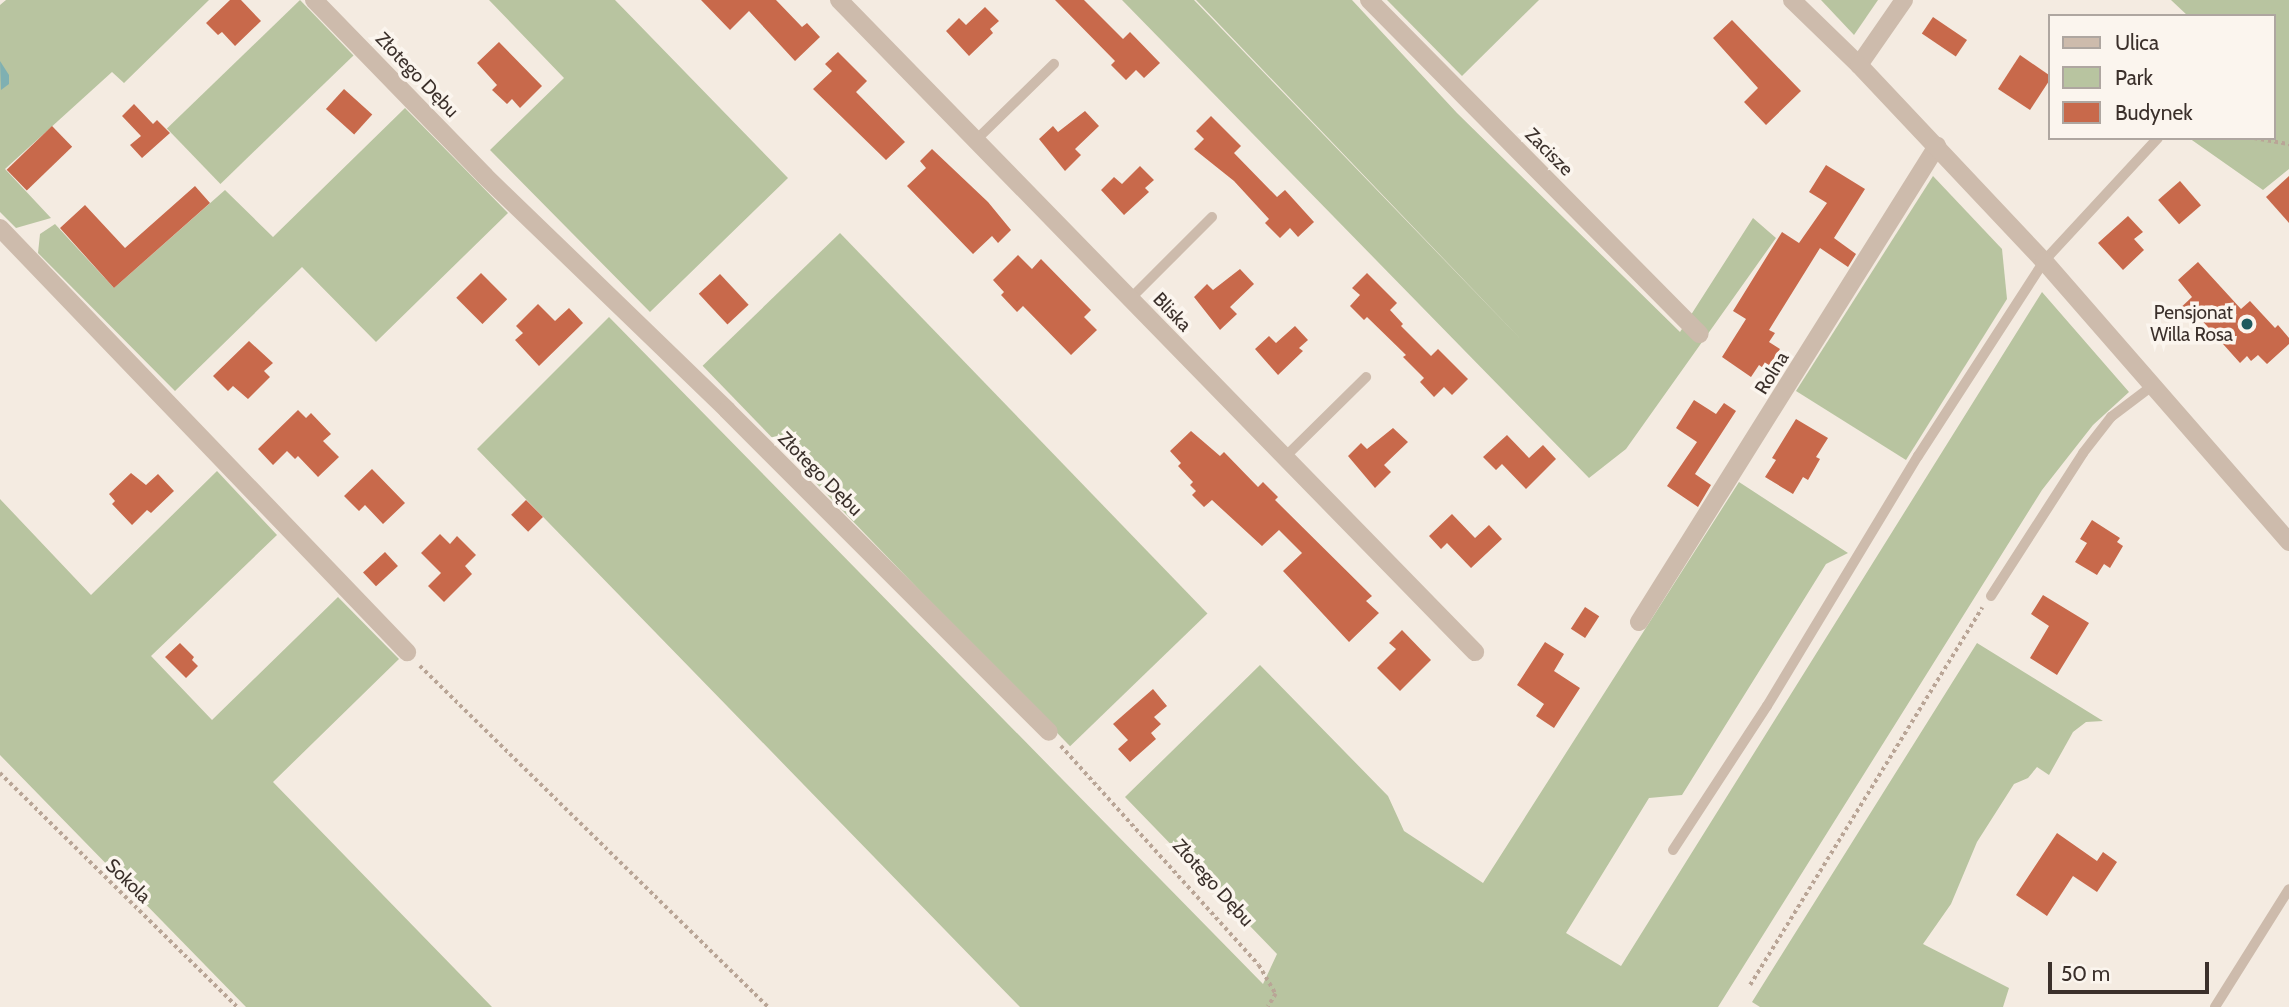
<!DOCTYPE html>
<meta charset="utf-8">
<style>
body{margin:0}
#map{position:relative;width:2289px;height:1007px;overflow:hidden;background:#f4ebe1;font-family:Cabin,sans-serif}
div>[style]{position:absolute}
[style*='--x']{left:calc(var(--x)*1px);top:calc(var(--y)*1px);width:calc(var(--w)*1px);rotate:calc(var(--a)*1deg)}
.green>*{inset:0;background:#b8c4a0;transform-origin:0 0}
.water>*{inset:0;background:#7fb0b2}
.building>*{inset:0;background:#c8694b;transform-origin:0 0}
.path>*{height:3.5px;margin-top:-1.75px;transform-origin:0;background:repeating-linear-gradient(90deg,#b9a596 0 3.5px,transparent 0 7px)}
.service>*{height:10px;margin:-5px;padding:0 5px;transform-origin:5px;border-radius:5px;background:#cdbbac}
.minor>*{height:18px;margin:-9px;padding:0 9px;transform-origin:9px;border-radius:9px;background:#cdbbac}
.tertiary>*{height:18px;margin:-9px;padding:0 9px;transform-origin:9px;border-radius:9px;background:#cdbbac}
.dots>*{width:19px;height:19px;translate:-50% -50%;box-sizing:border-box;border:4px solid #fbf5ee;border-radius:50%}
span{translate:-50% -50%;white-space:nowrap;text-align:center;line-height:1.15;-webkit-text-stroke:7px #fbf5ee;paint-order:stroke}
.street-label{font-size:19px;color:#3b302b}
.poi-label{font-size:19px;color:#3b302b}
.right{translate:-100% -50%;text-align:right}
.legend{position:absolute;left:2048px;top:14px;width:228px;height:126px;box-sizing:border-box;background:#fbf5ee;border:2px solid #aea6a0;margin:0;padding:9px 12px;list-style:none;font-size:21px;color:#3b302b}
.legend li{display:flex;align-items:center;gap:14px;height:35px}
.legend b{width:35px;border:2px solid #aea6a0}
.scale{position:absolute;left:2048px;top:962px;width:161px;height:32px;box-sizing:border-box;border:4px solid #3b302b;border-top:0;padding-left:9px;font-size:21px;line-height:24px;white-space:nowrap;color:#3b302b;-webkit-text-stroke:5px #fbf5ee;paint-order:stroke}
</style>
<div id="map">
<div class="green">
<i style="clip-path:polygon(6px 0,209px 0,124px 83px,112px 72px,5px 169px,51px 218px,16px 228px,0 212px,0 5px)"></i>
<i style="left:300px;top:0;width:77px;height:185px;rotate:46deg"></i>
<i style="clip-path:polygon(489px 0,615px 0,788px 178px,650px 312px,490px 150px,564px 78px)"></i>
<i style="clip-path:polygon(1122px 0,1194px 0,1530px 349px,1196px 0,1352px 0,1457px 113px,1680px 332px,1753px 218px,1776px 238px,1626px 449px,1589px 478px)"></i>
<i style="clip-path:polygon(1387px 0,1539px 0,1462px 76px)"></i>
<i style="clip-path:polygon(1821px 0,1878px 0,1854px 35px)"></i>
<i style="clip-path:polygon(2171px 0,2289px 0,2289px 169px,2263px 190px,2189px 138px,2273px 138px,2273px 16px,2188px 16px)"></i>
<i style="clip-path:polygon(405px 108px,508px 213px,376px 342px,302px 267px,175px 391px,38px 253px,40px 234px,55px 224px,114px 288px,225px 190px,273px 237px)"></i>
<i style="clip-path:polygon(1933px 176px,2002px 249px,2007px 299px,1906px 460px,1796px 391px)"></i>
<i style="left:840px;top:233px;width:529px;height:191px;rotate:46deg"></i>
<i style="clip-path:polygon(2042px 292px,2129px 392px,2093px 425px,2042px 490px,1718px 1007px,1020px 1007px,477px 449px,609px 317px,1263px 984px,1277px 954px,1125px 797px,1260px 665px,1388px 796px,1404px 831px,1483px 883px,1739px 482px,1848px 553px,1826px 564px,1682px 795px,1649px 798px,1566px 933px,1621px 966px)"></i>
<i style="clip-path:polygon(217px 471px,277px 535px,151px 656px,212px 720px,338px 597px,399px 659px,273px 782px,492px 1007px,246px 1007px,0 755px,0 499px,91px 595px)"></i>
<i style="clip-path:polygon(1977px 643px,2103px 721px,2086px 722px,2073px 732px,2049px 775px,2037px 767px,2028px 778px,2014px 784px,1977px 842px,1951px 904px,1923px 944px,2009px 988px,2003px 1007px,1760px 1007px,1752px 1002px)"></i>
</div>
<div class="water">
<i style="clip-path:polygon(0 61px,9px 75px,9px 84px,1px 90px)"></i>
</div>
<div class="building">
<i style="clip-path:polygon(230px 0,241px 0,261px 21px,235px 46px,222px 32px,218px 35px,206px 23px)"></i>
<i style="clip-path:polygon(701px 0,776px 0,802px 27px,807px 23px,820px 37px,795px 61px,749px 11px,730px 30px)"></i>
<i style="clip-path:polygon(1055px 0,1084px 0,1123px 39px,1130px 32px,1160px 63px,1144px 78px,1136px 70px,1126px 80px,1111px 65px,1115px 61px)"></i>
<i style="clip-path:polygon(985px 7px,999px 21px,990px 29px,993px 33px,969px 56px,946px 31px,959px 18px,966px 25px)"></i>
<i style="left:1933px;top:17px;width:41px;height:20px;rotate:34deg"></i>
<i style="clip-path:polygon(1732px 20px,1801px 91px,1766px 125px,1744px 102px,1758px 88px,1713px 38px)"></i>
<i style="clip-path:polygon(499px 42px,542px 86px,520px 108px,512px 99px,507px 104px,492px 90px,497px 85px,477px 63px)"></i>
<i style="clip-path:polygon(838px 52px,867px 81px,856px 92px,905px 142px,886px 160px,813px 89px,832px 71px,825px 64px)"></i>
<i style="clip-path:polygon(2020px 55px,2049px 75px,2049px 81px,2030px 110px,1998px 89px)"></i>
<i style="left:344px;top:89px;width:38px;height:27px;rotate:42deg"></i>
<i style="clip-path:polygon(134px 104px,153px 124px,157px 120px,170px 133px,142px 158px,130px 145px,141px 136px,122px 116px)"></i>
<i style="clip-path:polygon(1085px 111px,1099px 126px,1075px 149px,1081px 155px,1065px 171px,1039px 139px,1053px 126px,1058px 132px)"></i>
<i style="clip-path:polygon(1211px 116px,1241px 146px,1234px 153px,1277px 197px,1285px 190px,1314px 222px,1298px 237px,1290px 228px,1280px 238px,1265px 223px,1269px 219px,1234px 181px,1194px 149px,1204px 139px,1196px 131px)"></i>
<i style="left:52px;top:126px;width:29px;height:63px;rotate:46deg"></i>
<i style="clip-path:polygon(932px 149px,988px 202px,1011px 230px,998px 243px,992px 236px,973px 254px,907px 186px,926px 168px,920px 161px)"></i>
<i style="clip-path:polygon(1826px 165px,1865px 189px,1834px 238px,1856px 254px,1848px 267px,1820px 248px,1769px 330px,1775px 333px,1769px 342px,1780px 349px,1766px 370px,1759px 365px,1751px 377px,1722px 357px,1746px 319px,1733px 311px,1782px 232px,1799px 243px,1827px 203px,1809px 192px)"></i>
<i style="clip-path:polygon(1140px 166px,1154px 180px,1145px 188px,1149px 192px,1124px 215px,1101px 190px,1114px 177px,1122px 184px)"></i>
<i style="clip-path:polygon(2289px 176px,2289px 223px,2266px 197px)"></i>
<i style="left:2180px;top:181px;width:32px;height:29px;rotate:49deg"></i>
<i style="clip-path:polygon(195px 186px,210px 203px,114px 288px,60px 228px,85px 205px,125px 248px)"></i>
<i style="clip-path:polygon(2128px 216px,2143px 232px,2134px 239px,2144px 250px,2123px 270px,2098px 243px)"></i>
<i style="clip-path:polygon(1018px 255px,1032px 269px,1041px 259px,1091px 310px,1084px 317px,1097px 330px,1071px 355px,1023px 306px,1017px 312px,1001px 295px,1004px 292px,993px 280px)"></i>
<i style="clip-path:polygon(2198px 262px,2241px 309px,2250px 301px,2275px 328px,2278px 325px,2289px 338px,2289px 344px,2267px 364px,2258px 355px,2251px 361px,2247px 356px,2240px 363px,2198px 316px,2175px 313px,2192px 297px,2178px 280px)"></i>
<i style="clip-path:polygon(1240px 269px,1254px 284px,1230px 307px,1237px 314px,1220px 330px,1194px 297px,1207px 284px,1213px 290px)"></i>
<i style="left:481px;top:273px;width:37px;height:35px;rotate:45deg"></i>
<i style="clip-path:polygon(1367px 273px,1397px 303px,1390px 310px,1403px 324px,1401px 326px,1431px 356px,1438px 349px,1468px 379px,1452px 395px,1444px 387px,1434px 397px,1420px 382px,1424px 378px,1403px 357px,1406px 355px,1367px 317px,1364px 320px,1350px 306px,1360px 295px,1352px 288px)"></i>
<i style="left:720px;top:274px;width:42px;height:29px;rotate:47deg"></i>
<i style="clip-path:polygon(538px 304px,555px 321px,569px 308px,583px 323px,539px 366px,515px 340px,523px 333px,516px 326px)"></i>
<i style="clip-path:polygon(1295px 326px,1308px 340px,1299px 348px,1303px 351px,1278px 375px,1255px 349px,1269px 336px,1276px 343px)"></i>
<i style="clip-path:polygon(249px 341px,273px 363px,264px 371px,270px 377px,248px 399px,233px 386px,228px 391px,213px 376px)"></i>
<i style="clip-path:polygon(1694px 400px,1716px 414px,1724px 403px,1736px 411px,1695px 474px,1711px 485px,1698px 507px,1667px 486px,1697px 442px,1676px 428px)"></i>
<i style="clip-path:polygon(298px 410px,306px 418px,311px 413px,331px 434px,323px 441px,339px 457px,318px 477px,298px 456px,295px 459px,287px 451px,273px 465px,258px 449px)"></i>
<i style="clip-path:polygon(1796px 419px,1828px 438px,1816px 457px,1820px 459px,1808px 480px,1803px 477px,1793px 494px,1765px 477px,1776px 460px,1772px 458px)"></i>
<i style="clip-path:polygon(1393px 428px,1408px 442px,1384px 465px,1391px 472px,1375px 488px,1348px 456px,1361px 443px,1367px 449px)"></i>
<i style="clip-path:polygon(1191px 431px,1220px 456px,1224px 452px,1258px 487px,1263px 482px,1278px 497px,1275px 500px,1372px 596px,1366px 601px,1379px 613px,1349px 642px,1283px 571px,1302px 553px,1279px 530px,1262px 546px,1212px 500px,1204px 507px,1192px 495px,1196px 491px,1190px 485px,1193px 482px,1178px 466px,1181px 463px,1170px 451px)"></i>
<i style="clip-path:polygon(1507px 435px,1529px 458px,1543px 445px,1556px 459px,1526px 489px,1502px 464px,1496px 470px,1483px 457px)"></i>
<i style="clip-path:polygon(372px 469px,405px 503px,383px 524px,365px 505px,359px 511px,344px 496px)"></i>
<i style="clip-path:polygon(131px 473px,146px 485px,158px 474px,174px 491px,151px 513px,147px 510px,132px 525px,112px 504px,115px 501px,109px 494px)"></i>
<i style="left:526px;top:500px;width:24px;height:21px;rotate:45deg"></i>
<i style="clip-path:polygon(1452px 514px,1475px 538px,1489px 525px,1502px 539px,1471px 568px,1447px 543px,1441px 549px,1429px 536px)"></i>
<i style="clip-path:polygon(2092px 520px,2120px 538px,2117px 542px,2123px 546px,2110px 568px,2104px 564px,2097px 575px,2075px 562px,2087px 543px,2080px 539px)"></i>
<i style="clip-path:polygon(440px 534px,450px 544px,457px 536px,476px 555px,465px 566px,472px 574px,444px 602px,428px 586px,441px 573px,421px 553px)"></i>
<i style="left:385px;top:552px;width:19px;height:30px;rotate:47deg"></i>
<i style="clip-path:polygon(2043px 595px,2089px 623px,2057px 675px,2030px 658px,2049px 626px,2031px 614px)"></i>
<i style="left:1585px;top:607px;width:17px;height:26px;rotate:33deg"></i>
<i style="clip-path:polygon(1402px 630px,1431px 660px,1400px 691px,1377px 668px,1396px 649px,1389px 643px)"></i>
<i style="clip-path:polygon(1545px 642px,1564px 654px,1554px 671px,1580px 688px,1554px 728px,1536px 716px,1544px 704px,1517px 685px)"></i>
<i style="clip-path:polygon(180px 643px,194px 657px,192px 660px,198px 666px,186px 678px,165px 657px)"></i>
<i style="clip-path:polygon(1153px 689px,1167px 706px,1154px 717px,1161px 724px,1151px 733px,1156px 739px,1130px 762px,1118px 749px,1128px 740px,1113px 724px)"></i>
<i style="clip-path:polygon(2057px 833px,2097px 861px,2103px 852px,2117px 862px,2097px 892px,2073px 876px,2047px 916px,2016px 895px)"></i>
</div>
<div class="path">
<i style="--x:2254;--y:138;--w:36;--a:10"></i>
<i style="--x:420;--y:666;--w:487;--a:44.4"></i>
<i style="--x:1061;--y:746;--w:295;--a:47.9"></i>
<i style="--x:1259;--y:965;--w:34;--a:60"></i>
<i style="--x:1276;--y:994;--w:15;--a:122"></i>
<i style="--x:0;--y:773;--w:333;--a:44.6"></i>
<i style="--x:1750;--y:985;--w:443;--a:-58.4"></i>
</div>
<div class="service">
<i style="--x:976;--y:140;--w:109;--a:-44.3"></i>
<i style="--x:1130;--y:299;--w:116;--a:-45"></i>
<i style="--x:1285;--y:457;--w:114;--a:-44.6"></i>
<i style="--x:1991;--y:596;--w:170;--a:-57.2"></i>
<i style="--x:2083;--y:453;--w:46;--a:-52.1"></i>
<i style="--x:2111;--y:417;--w:51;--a:-37.1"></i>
<i style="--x:1673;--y:850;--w:172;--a:-56.9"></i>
<i style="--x:1767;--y:706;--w:292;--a:-58.9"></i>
<i style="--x:1918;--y:456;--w:232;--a:-57.1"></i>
<i style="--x:2044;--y:261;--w:168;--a:-47.2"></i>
<i style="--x:2215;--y:1007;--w:139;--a:-57.9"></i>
</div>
<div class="minor">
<i style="--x:314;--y:0;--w:245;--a:45.8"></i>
<i style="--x:485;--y:176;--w:337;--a:44"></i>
<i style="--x:727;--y:410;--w:455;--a:45"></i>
<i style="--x:839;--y:0;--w:911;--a:45.71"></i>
<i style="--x:1369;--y:0;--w:470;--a:45.3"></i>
<i style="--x:1859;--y:65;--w:79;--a:-55.3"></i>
<i style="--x:0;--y:228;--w:588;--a:46.17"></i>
<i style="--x:1639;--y:622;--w:562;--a:-57.95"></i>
</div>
<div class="tertiary">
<i style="--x:1792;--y:0;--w:93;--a:44.1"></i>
<i style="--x:1859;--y:65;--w:270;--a:46.7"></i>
<i style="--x:2044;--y:261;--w:373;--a:48.9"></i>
</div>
<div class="dots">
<i style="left:2247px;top:324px;background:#1f5a5e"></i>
</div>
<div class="street-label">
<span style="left:417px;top:75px;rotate:46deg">Złotego Dębu</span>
<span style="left:1549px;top:152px;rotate:45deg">Zacisze</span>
<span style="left:1172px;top:312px;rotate:46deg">Bliska</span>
<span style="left:1772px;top:373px;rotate:-58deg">Rolna</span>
<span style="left:820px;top:474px;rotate:45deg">Złotego Dębu</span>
<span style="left:128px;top:881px;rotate:44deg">Sokola</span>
<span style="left:1213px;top:883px;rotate:48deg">Złotego Dębu</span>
</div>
<div class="poi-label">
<span class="right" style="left:2233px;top:324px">Pensjonat<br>Willa Rosa</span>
</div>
<ul class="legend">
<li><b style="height:9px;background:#cdbbac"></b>Ulica</li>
<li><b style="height:19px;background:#b8c4a0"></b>Park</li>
<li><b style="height:19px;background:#c8694b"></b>Budynek</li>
</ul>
<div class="scale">50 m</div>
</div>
